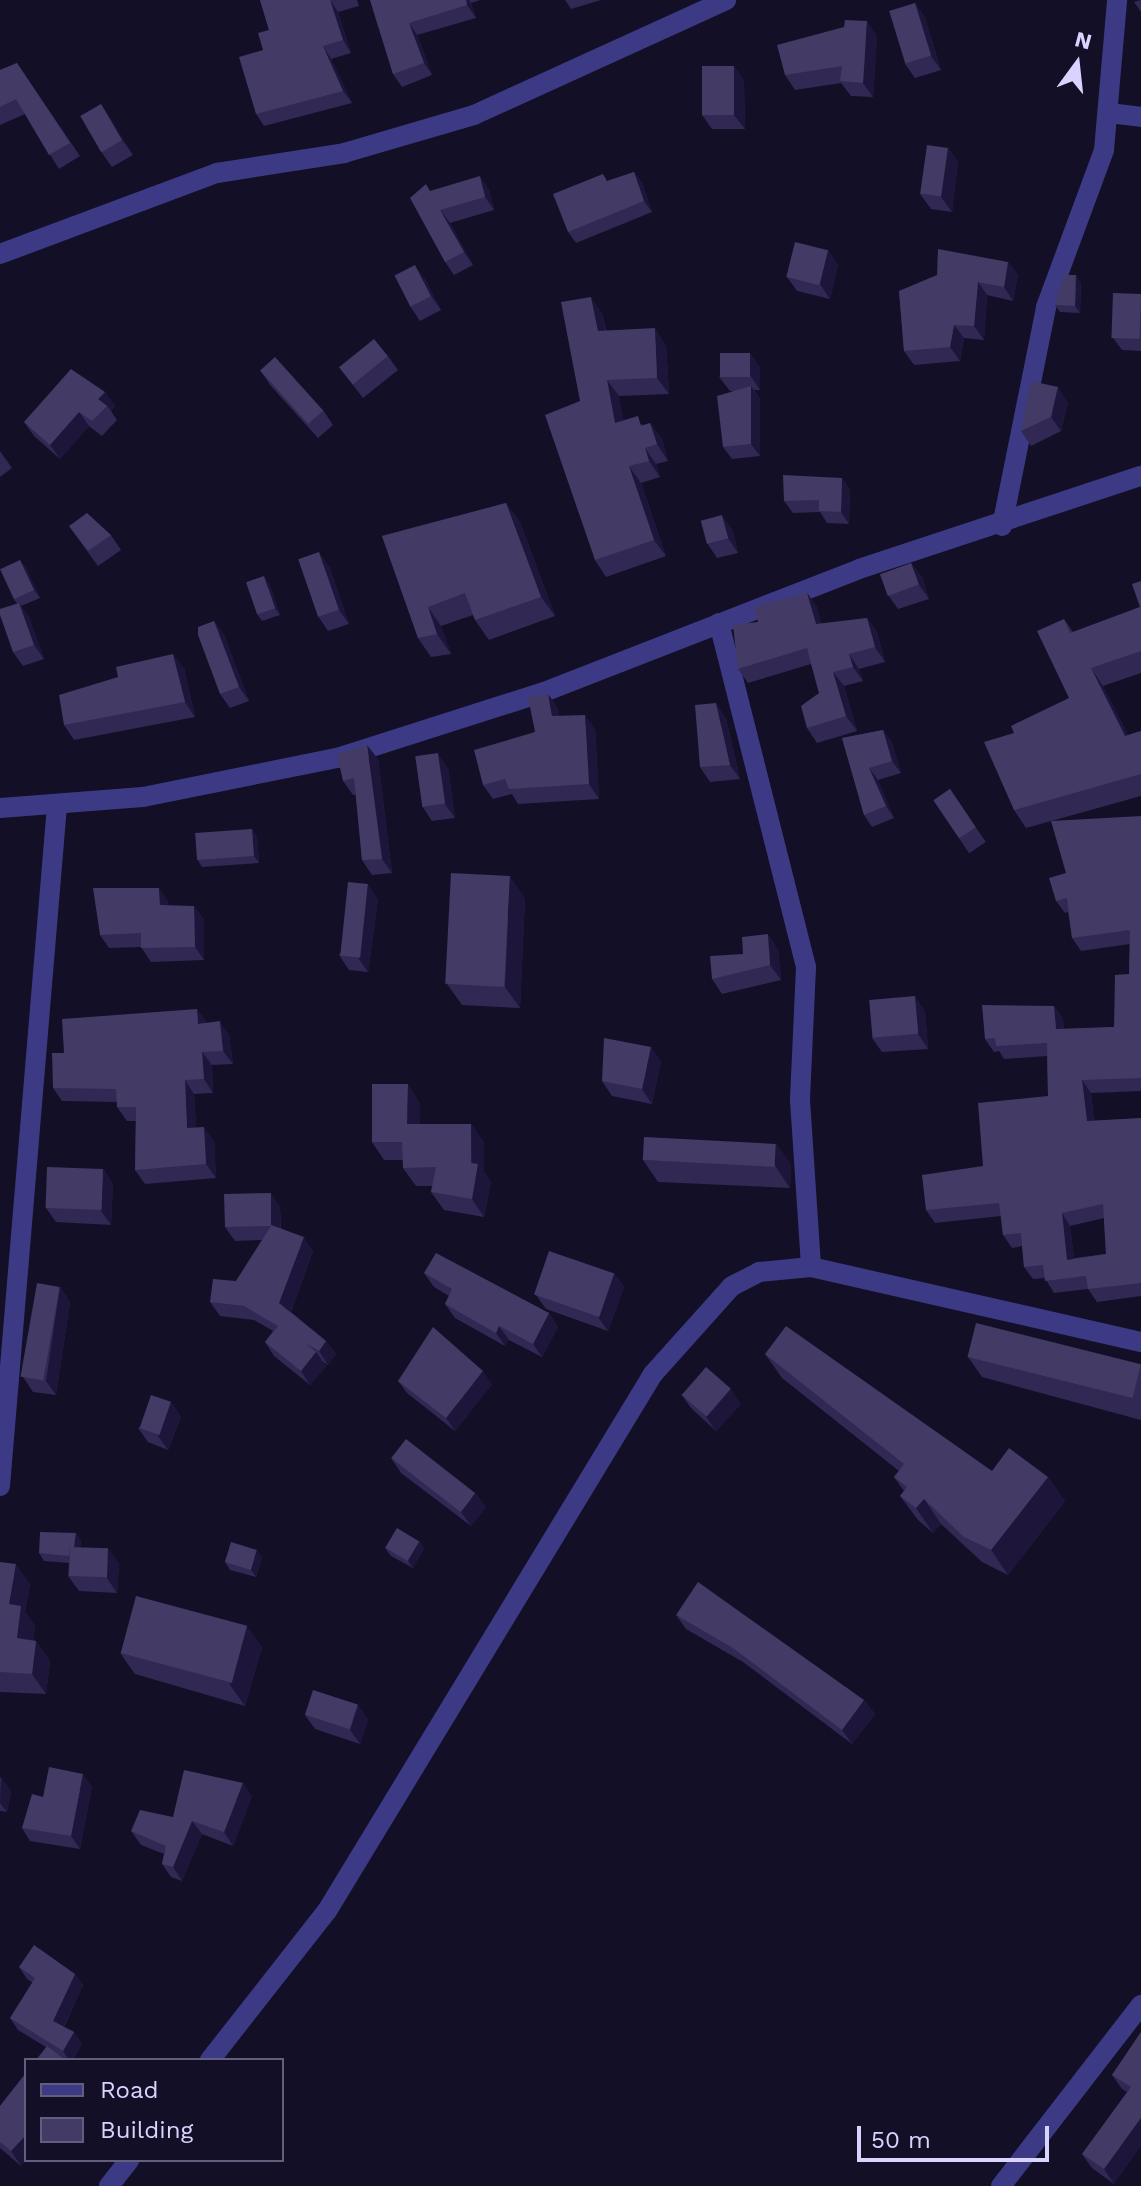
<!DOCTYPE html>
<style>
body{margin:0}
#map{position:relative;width:1141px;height:2186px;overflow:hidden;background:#130f26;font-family:"Work Sans",sans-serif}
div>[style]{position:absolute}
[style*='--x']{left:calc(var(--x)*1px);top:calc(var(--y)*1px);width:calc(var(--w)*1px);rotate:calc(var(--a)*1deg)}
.minor>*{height:20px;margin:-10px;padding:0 10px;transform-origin:10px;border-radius:10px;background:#3d3a85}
.wall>*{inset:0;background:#312854;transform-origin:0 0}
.shaded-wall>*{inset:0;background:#1d163a}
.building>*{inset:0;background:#433a66;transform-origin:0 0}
span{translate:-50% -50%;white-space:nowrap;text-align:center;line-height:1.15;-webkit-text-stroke:7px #130f26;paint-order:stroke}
.legend{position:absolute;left:24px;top:2058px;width:260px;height:104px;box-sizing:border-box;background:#130f26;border:2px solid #625e7d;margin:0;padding:10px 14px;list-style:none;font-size:24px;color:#d9d4ff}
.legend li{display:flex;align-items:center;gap:16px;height:40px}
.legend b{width:40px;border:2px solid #625e7d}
.north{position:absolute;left:1037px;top:24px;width:80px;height:80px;-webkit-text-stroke:6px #130f26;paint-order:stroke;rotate:15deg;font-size:22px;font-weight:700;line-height:32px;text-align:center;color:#d9d4ff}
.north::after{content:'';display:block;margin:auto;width:28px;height:36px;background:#d9d4ff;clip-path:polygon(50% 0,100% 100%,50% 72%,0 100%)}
.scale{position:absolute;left:857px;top:2126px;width:192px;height:36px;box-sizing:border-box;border:4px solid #d9d4ff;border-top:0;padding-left:10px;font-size:24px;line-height:28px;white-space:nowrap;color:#d9d4ff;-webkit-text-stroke:6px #130f26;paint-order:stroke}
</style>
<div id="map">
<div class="minor">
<i style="--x:1109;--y:113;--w:32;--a:7"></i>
<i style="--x:0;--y:254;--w:232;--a:-20.5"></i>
<i style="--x:217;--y:173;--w:129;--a:-8.9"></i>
<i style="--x:344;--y:153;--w:135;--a:-16.3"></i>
<i style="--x:474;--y:115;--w:277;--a:-24.5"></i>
<i style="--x:1002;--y:526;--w:223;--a:-78.6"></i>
<i style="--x:1046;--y:307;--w:167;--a:-69.7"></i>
<i style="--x:1104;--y:150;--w:151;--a:-85"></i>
<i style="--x:719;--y:623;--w:355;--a:75.8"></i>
<i style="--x:806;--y:967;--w:133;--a:92.6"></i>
<i style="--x:800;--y:1100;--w:167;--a:86.2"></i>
<i style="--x:0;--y:808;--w:143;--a:-4.4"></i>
<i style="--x:143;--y:797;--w:198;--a:-11.4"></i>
<i style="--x:337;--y:758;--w:217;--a:-17.7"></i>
<i style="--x:544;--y:692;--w:338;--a:-21.3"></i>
<i style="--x:859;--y:569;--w:297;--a:-18.3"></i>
<i style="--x:0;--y:1486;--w:682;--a:-85.21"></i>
<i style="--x:210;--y:2060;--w:189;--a:-51.9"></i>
<i style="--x:327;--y:1911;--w:628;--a:-58.74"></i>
<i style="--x:653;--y:1374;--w:118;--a:-48.1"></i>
<i style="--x:732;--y:1286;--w:30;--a:-27"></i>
<i style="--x:759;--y:1272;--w:52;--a:-5.5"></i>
<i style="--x:811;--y:1267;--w:338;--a:12.8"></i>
<i style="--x:109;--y:2186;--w:33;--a:-52"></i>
<i style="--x:1001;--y:2186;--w:229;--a:-52.3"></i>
</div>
<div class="wall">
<i style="clip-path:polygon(260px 0,357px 0,359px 6px,338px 12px,351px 53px,331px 59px,352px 103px,264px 126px,256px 114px,269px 30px)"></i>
<i style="clip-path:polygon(370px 0,480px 0,471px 3px,476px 18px,417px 35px,432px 75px,402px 87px,393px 74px)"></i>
<i style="clip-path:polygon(565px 0,601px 0,571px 9px)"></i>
<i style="clip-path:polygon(1141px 0,1141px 12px,1134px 2px)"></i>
<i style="clip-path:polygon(915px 3px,925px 18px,941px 70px,915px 78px,905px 64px)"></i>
<i style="clip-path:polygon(877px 36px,873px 97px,851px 96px,841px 83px,795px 90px,785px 75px)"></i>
<i style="clip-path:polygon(17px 63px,80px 156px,59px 169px,25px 114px,0 125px,0 70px)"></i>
<i style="clip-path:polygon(734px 66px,744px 81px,745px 129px,712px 129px,702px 115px)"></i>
<i style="clip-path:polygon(101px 104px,133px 155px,112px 167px,102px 153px)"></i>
<i style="clip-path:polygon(948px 148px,958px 162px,952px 212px,931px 209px,920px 194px)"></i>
<i style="clip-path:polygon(634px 172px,642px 183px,652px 212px,576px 243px,568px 232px,608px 181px)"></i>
<i style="clip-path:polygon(489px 189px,494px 210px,450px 223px,473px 265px,454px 275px,445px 262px,431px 191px)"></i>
<i style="clip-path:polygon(828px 250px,838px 265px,830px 299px,797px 291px,787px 277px)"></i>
<i style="clip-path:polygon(1008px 262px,1018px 275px,1013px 301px,987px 295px,984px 340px,964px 338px,960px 361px,914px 365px,904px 351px,899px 291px)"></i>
<i style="clip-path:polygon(425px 279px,441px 310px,420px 321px,410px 306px)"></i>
<i style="clip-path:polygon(1081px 283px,1080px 313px,1060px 312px,1055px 305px)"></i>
<i style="clip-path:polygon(1141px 294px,1141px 351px,1122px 350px,1113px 338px)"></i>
<i style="clip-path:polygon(602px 313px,606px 330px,666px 345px,669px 394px,619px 396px,623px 420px,644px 425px,650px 423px,662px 439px,668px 461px,656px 464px,660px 477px,641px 483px,666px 556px,606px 577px,595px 560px,580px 401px)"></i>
<i style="clip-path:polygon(750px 353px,760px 368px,760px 390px,754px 390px,760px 399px,760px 456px,732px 459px,723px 447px,735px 391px,730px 391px,719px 377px)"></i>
<i style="clip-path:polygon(388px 356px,398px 370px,363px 398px,339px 367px)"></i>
<i style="clip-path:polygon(260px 370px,323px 410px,333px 425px,318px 438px,270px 385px)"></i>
<i style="clip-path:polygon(105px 392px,115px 406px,111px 411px,117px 420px,102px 436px,89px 426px,60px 459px,34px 436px,24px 422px)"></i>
<i style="clip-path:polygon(1068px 402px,1061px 431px,1031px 446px,1021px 431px)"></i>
<i style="clip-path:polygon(0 451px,12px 468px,0 477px)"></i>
<i style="clip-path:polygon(842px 478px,850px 490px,849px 524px,827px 523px,820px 512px,793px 513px,784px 501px)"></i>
<i style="clip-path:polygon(506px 503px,520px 522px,555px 616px,489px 640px,475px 620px,473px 615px,441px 626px,451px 654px,431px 657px,418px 638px,382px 536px)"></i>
<i style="clip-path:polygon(69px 526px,111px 535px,121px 550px,98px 566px)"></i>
<i style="clip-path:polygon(732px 529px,738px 553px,717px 558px,707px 543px)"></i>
<i style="clip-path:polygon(20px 560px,26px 568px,40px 598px,21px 606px,29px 617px,44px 659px,23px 666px,13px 652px,17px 603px,14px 600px)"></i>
<i style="clip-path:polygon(911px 563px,922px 577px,929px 599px,898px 609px,888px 595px)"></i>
<i style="clip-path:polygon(329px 566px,349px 624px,328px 631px,318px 616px)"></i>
<i style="clip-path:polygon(1141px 581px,1141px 673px,1103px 686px,1128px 735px,1141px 731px,1141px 796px,1026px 828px,1014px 810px,1014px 733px,1069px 698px,1064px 619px,1073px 632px,1140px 607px)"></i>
<i style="clip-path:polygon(269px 583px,280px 615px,262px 621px,257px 614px)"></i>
<i style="clip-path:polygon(807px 593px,817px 607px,821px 624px,867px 618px,877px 632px,885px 662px,859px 669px,863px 681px,844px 686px,857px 731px,817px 743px,807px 728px,819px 693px,811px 664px,748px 683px,738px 669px,758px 622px)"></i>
<i style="clip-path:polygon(214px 621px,224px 635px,249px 701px,230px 708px,220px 694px)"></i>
<i style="clip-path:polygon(184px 668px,195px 717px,74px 740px,64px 725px)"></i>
<i style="clip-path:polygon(558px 708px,559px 716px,595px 729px,599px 799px,518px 804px,512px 794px,493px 799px,483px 785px)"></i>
<i style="clip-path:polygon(726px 718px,740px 779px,710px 782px,700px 767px)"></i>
<i style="clip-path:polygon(883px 730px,892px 743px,901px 773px,878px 780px,894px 818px,872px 827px,864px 815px,842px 738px)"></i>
<i style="clip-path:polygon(378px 759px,392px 873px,372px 875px,362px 860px,356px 795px,353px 795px,343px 781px)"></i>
<i style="clip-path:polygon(448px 768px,455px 818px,432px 821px,422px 806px)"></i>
<i style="left:950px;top:789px;width:64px;height:20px;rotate:56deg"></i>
<i style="clip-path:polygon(evenodd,1141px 816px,1141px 1091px,1091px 1093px,1094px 1121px,1141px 1118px,1141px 1296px,1097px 1302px,1088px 1289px,1054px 1293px,1045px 1278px,1033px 1279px,1024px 1267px,1022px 1246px,1012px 1248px,1003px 1235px,1001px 1216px,935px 1223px,926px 1210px,983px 1166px,1048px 1096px,1047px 1056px,1004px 1059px,999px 1051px,994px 1052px,985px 1039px,1054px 1006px,1063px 1019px,1064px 1029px,1114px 1027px,1129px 974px,1130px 944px,1081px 951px,1072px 938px,1068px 912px,1065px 913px,1056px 901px,1066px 873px,1141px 816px,1104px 1218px,1106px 1254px,1074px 1258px,1070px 1226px,1104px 1218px)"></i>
<i style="clip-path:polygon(252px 829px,257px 837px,259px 863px,202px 867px,197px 859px)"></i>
<i style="clip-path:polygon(525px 898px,520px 1008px,462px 1005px,447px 984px)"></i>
<i style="clip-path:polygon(378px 899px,368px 972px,349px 970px,339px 955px)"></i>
<i style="clip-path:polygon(168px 901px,168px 906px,194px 906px,204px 920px,204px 960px,151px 962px,141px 947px,109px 948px,100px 935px)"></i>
<i style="clip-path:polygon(778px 949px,781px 980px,722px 994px,712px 979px,743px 954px)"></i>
<i style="clip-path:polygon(197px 1009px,207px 1023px,229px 1035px,233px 1064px,212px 1065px,213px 1093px,194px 1094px,196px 1127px,214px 1141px,216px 1178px,145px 1184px,135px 1170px,136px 1121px,127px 1121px,117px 1107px,117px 1102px,62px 1101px,53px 1088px,64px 1053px)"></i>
<i style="clip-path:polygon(925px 1011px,928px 1049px,882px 1052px,872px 1038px)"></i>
<i style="clip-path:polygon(661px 1061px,652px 1104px,612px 1096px,602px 1081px)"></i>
<i style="clip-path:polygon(420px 1103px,420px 1124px,471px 1124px,484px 1143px,484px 1172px,491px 1182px,484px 1217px,444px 1210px,431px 1192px,432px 1186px,416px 1186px,403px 1168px,403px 1160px,384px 1160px,372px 1142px)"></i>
<i style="clip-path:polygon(643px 1160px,791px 1164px,790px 1188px,658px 1182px)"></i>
<i style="clip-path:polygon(103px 1169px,113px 1184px,111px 1225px,56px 1222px,46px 1208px)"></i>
<i style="clip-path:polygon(280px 1207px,281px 1228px,313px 1251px,291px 1312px,326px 1341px,336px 1354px,328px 1365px,323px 1362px,326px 1366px,310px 1385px,274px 1356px,265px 1342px,273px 1331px,254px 1320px,220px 1316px,210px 1302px,236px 1281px,262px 1240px,235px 1241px,225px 1227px)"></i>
<i style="clip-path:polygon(424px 1273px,549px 1313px,558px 1327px,542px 1357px,509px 1340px,505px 1346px,455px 1318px,445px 1304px,449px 1296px,434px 1287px)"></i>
<i style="clip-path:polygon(614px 1273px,624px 1287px,608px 1331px,546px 1309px,536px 1295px)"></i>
<i style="clip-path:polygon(60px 1287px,70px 1302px,56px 1395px,33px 1392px,23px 1377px)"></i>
<i style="clip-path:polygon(765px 1354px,992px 1471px,1048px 1477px,1065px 1501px,1008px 1575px,982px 1562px,941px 1524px,933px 1533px,918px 1520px,900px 1496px,904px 1491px,894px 1477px,899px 1471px,782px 1378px)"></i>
<i style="clip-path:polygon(968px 1357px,1141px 1365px,1141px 1420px,982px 1377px)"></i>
<i style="clip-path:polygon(398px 1381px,492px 1384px,455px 1431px,407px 1393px)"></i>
<i style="clip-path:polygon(681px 1394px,741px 1404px,716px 1431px,691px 1408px)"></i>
<i style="clip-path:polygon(171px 1402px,181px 1417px,168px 1450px,148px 1442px,138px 1428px)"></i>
<i style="clip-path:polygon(391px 1458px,486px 1507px,471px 1526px,401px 1473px)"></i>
<i style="clip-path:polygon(81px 1540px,80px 1548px,119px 1563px,117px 1593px,79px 1591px,68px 1576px,69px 1563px,44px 1561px,39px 1553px)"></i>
<i style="clip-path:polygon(419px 1541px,424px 1548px,413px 1568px,391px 1556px,385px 1548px)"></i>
<i style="clip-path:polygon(262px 1557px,256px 1577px,230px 1570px,225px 1562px)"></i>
<i style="clip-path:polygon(0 1562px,30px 1584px,25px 1612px,35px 1626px,33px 1640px,36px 1641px,50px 1661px,46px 1694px,0 1692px)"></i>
<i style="clip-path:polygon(676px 1615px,864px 1700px,875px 1714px,852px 1744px,743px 1662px,686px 1629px)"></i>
<i style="clip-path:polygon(262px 1647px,245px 1706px,135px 1674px,120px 1653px)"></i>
<i style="clip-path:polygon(358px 1705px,368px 1720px,360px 1744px,315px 1729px,305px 1715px)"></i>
<i style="clip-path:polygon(0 1777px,11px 1791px,7px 1812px,0 1811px)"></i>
<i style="clip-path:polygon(92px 1786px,80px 1849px,30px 1841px,22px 1828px,43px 1797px)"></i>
<i style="clip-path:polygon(252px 1796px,233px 1846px,202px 1834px,182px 1881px,171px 1877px,162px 1864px,164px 1854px,141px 1845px,131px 1831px,173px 1817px)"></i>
<i style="clip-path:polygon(19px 1967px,75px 1974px,83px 1985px,64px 2027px,74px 2032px,82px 2044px,73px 2060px,67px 2060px,18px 2030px,10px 2018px,33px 1983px,27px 1979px)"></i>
<i style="clip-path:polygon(1141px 2032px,1114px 2184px,1092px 2168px,1082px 2154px,1127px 2092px,1122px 2089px,1112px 2075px)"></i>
<i style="clip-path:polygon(26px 2073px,26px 2160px,21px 2166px,0 2148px,0 2106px)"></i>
</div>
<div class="shaded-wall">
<i style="clip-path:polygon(330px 0,338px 12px,351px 53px,343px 40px)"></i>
<i style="clip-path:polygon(466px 0,469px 0,471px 3px,476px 18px,467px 5px)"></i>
<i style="clip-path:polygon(915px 3px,925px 18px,941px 70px,931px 56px)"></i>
<i style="clip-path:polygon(867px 21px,877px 36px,873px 97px,863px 83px)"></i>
<i style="clip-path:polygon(409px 23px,417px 35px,432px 75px,424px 63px)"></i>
<i style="clip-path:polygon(323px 46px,331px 59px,352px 103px,343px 91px)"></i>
<i style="clip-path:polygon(734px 66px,744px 81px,745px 129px,734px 115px)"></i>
<i style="clip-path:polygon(101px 104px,111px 119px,133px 155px,122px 140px)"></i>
<i style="clip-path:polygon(948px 148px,958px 162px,952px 212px,941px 197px)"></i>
<i style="clip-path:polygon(634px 172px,642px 183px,652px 212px,644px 201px)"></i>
<i style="clip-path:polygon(480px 176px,489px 189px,494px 210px,485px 197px)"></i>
<i style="clip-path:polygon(440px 210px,450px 223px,473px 265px,464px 252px)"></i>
<i style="clip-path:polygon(828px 250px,838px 265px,830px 299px,820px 284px)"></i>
<i style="clip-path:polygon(1008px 262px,1018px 275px,1013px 301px,1004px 287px)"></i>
<i style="clip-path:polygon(415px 265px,425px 279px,441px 310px,431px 296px)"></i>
<i style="clip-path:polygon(1076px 275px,1081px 283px,1080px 313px,1075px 306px)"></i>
<i style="clip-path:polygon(978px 282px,987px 295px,984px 340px,974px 326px)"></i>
<i style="clip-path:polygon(591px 297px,602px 313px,609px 347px,598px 331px)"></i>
<i style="clip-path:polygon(954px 325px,964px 338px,960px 361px,950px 347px)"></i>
<i style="clip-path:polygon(655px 328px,666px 345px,669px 394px,657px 378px)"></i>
<i style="clip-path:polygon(750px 353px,760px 368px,760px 390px,750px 375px)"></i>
<i style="clip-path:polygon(607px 380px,619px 396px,627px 439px,615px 423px)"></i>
<i style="clip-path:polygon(751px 386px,760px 399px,760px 456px,751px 444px)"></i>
<i style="clip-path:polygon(1058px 387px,1068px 402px,1061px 431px,1051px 417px)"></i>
<i style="clip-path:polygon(105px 392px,115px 406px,111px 411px,107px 406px,98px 399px)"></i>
<i style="clip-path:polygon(79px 412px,89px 426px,60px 459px,50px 445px)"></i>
<i style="clip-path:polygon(650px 423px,662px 439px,668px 461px,657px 444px)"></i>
<i style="clip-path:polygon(645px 448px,656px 464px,660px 477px,649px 461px)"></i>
<i style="clip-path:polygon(629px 466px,641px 483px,666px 556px,654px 540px)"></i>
<i style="clip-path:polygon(842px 478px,850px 490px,849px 524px,841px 512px)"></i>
<i style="clip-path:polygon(506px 503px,520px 522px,555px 616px,541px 597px)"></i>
<i style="clip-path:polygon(722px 515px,732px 529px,738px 553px,728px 538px)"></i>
<i style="clip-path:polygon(319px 552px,329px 566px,349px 624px,339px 610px)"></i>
<i style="clip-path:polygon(20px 560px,26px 568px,40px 598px,34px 590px)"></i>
<i style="clip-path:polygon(911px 563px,922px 577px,929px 599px,919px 585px)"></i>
<i style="clip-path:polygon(264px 576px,269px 583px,280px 615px,275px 608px)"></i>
<i style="clip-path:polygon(807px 593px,817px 607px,826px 639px,816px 624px)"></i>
<i style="clip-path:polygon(19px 603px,29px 617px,44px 659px,34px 645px)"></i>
<i style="clip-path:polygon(428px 607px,441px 626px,451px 654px,437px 634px)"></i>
<i style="clip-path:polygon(867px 618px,877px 632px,885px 662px,875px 647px)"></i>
<i style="clip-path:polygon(214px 621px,224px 635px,249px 701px,239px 687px)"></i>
<i style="clip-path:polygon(173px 654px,184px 668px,195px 717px,185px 702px)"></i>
<i style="clip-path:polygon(849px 654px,859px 669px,863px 681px,853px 667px)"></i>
<i style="clip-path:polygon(1091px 668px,1103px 686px,1138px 754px,1125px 736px)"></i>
<i style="clip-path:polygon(833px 672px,844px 686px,857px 731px,846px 716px)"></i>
<i style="clip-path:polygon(548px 694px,558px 708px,562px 731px,552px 716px)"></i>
<i style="clip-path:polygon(716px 703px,726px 718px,740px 779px,730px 765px)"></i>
<i style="clip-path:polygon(585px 715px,595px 729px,599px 799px,589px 784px)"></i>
<i style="clip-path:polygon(883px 730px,892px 743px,901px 773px,892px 761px)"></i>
<i style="clip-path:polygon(367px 745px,378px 759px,392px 873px,382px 859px)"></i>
<i style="clip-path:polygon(438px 753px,448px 768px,455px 818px,445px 804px)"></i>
<i style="clip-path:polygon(869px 768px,878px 780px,894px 818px,886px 806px)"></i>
<i style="clip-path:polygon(252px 829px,257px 837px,259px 863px,254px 856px)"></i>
<i style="clip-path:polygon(510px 876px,525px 898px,520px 1008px,505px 987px)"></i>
<i style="clip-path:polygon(368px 884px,378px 899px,368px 972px,358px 958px)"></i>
<i style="clip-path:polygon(159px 888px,168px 901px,169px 919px,160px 905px)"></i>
<i style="clip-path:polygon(194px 906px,204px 920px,204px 960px,195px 947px)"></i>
<i style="clip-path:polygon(768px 934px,778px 949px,781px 980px,770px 965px)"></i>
<i style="clip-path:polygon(915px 996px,925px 1011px,928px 1049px,918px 1034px)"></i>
<i style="clip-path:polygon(1054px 1006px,1063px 1019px,1065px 1041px,1056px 1029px)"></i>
<i style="clip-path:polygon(197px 1009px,207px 1023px,198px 1024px)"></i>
<i style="clip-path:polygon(220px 1021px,229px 1035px,233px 1064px,223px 1051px)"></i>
<i style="clip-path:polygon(651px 1047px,661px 1061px,652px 1104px,642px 1089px)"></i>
<i style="clip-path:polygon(202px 1052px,212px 1065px,213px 1093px,204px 1079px)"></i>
<i style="clip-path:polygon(185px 1080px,194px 1094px,197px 1141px,187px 1128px)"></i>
<i style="clip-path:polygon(1082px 1080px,1091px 1093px,1095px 1134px,1087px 1121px)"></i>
<i style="clip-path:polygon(408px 1084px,420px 1103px,420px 1142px,407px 1124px)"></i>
<i style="clip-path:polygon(471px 1124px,484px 1143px,484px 1172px,491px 1182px,484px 1217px,472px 1199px)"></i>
<i style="clip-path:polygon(204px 1127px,214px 1141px,216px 1178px,206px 1164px)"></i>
<i style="clip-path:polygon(776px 1143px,791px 1164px,790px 1188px,775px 1166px)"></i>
<i style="clip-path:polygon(103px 1169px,113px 1184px,111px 1225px,101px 1211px)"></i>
<i style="clip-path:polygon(271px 1193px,280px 1207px,281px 1239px,271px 1225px)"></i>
<i style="clip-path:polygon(1062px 1213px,1070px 1226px,1076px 1272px,1067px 1260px)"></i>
<i style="clip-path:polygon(304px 1237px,313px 1251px,289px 1317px,279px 1303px)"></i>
<i style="clip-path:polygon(614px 1273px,624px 1287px,608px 1331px,598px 1317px)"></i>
<i style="clip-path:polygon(60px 1287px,70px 1302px,56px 1395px,46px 1381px)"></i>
<i style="clip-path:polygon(549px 1313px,558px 1327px,542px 1357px,533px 1344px)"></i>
<i style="clip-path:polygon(499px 1326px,509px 1340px,505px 1346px,496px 1333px)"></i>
<i style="clip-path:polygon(326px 1341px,336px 1354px,328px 1365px,319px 1351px)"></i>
<i style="clip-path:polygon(316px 1352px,326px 1366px,310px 1385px,301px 1371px)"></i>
<i style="clip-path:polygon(483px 1371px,492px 1384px,455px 1431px,446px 1418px)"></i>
<i style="clip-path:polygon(731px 1389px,741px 1404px,716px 1431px,706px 1417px)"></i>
<i style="clip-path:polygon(171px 1402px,181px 1417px,168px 1450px,158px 1436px)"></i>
<i style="clip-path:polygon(1048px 1477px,1065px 1501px,1008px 1575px,991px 1550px)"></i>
<i style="clip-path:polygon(476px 1493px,486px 1507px,471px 1526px,461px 1512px)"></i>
<i style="clip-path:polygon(924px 1499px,941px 1524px,933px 1533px,916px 1508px)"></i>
<i style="clip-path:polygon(76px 1533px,81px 1540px,78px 1564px,73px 1556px)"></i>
<i style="clip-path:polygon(419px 1541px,424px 1548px,413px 1568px,408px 1561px)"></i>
<i style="clip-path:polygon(108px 1548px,119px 1563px,117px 1593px,107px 1578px)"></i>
<i style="clip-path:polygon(257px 1550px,262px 1557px,256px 1577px,251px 1570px)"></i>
<i style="clip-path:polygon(16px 1564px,30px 1584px,25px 1612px,35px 1626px,31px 1658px,17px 1638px,9px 1604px)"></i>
<i style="clip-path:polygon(247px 1626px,262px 1647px,245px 1706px,230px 1685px)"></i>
<i style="clip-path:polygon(36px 1641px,50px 1661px,46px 1694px,32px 1674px)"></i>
<i style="clip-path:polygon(864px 1700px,875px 1714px,852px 1744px,842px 1730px)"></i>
<i style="clip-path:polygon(358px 1705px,368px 1720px,360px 1744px,350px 1730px)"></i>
<i style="clip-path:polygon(83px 1774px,92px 1786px,80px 1849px,71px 1836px)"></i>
<i style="clip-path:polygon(1px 1777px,11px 1791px,7px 1812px,0 1803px)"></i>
<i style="clip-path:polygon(243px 1783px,252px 1796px,233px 1846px,224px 1832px)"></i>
<i style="clip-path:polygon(192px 1821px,202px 1834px,182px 1881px,173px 1867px)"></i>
<i style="clip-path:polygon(75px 1974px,83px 1985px,61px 2032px,53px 2021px)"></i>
<i style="clip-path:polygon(74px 2032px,82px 2044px,73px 2060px,69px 2060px,63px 2051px)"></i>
<i style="clip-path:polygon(1141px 2118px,1141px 2146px,1114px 2184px,1104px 2169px)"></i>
<i style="clip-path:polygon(26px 2135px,26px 2160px,21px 2166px,11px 2151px)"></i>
</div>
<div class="building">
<i style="clip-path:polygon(260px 0,330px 0,343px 40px,323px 46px,343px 91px,256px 114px,239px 57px,263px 50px,258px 33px,269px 30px)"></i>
<i style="clip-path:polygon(370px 0,466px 0,467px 5px,409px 23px,424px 63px,393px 74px)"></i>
<i style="left:915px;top:3px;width:55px;height:27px;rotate:73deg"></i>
<i style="clip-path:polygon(845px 20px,867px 21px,863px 83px,840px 81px,842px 66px,785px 75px,777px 45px,844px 27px)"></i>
<i style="clip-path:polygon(17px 63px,70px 143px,49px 155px,16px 99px,0 107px,0 70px)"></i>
<i style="left:702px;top:66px;width:32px;height:49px"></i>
<i style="left:101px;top:104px;width:42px;height:24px;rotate:60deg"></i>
<i style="left:927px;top:145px;width:21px;height:49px;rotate:8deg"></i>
<i style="clip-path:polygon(634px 172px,644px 201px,568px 232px,553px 194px,603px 174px,607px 181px)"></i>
<i style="clip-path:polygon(480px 176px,485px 197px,440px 210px,464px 252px,445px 262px,410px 198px,426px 184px,430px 191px)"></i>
<i style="left:795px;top:242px;width:34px;height:36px;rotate:14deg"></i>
<i style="clip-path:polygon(938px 249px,1008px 262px,1004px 287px,978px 282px,974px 326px,954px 325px,950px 347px,904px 351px,899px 291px,937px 275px)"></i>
<i style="left:415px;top:265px;width:35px;height:23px;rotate:63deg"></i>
<i style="clip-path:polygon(1064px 275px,1076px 275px,1075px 306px,1055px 305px)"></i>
<i style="left:1113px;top:293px;width:28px;height:45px;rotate:2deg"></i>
<i style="clip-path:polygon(591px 297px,598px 331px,655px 328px,657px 378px,607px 380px,615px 423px,638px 416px,641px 426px,650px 423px,657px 444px,645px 448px,649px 461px,629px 466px,654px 540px,595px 560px,545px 415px,580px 401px,561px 302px)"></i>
<i style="left:374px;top:339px;width:22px;height:45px;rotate:51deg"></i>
<i style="left:720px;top:353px;width:30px;height:24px"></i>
<i style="left:275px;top:357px;width:72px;height:20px;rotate:48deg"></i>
<i style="clip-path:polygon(71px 369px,105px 392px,98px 399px,107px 406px,92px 421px,79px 412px,50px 445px,24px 422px)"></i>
<i style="clip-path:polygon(1031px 381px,1058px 387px,1051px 417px,1021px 431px)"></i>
<i style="clip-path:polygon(751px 386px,751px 444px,723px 447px,717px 396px)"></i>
<i style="clip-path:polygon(783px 475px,842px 478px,841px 512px,819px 511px,819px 500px,784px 501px)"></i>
<i style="clip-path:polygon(506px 503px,541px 597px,475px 620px,465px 593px,428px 607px,437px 634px,418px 638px,382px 536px)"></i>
<i style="clip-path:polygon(87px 513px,111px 535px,88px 551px,69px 526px)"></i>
<i style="left:722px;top:515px;width:24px;height:22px;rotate:75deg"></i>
<i style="left:319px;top:552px;width:61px;height:22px;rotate:71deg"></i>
<i style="left:20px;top:560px;width:33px;height:22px;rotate:65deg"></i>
<i style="left:911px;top:563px;width:23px;height:33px;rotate:70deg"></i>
<i style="left:264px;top:576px;width:34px;height:19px;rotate:71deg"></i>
<i style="clip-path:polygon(1141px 581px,1141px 651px,1091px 668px,1125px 736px,1141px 731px,1141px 774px,1014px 810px,984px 742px,1014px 733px,1011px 726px,1069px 698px,1037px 631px,1064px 619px,1070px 633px,1140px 607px,1132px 584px)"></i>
<i style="clip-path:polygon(807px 593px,816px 624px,867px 618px,875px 647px,849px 654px,853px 667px,833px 672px,846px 716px,807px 728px,801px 706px,819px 693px,807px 648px,738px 669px,733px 625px,758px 622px,754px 607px)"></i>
<i style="clip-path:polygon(19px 603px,34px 645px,13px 652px,0 615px,0 609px)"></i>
<i style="clip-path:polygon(214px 621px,239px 687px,220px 694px,198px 635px,198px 627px)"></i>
<i style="clip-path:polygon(173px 654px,185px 702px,64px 725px,59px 695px,118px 677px,116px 667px)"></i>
<i style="clip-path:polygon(548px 694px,552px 716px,585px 715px,589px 784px,509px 789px,505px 779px,483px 785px,474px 750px,535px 732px,528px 697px)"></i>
<i style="clip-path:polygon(716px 703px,730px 765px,700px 767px,695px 705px)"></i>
<i style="clip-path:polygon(883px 730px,892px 761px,869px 768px,886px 806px,864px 815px,842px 738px)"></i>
<i style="clip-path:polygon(367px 745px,382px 859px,362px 860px,354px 778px,343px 781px,337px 754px)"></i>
<i style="left:438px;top:753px;width:51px;height:23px;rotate:82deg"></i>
<i style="left:950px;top:789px;width:46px;height:20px;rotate:56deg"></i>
<i style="clip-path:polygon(evenodd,1141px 816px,1141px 1078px,1082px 1080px,1087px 1121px,1141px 1118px,1141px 1283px,1088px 1289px,1086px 1276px,1045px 1281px,1043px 1265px,1024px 1267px,1021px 1233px,1003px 1235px,999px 1203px,926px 1210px,922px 1175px,983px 1166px,978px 1103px,1048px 1096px,1047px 1043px,996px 1046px,995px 1038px,985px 1039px,982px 1005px,1054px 1006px,1056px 1029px,1114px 1027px,1115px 975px,1129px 974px,1130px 930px,1072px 938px,1067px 898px,1056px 901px,1049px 878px,1066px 873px,1051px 821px,1141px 816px,1103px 1204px,1106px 1254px,1067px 1260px,1062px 1213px,1103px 1204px)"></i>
<i style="left:252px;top:829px;width:27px;height:57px;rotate:86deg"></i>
<i style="left:451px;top:873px;width:59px;height:111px;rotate:3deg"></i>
<i style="left:348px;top:882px;width:20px;height:74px;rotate:6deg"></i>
<i style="clip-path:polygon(93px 888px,159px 888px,160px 905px,194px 906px,195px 947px,141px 948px,141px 933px,100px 935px)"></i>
<i style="clip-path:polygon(768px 934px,770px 965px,712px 979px,710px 956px,743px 954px,742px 937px)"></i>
<i style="left:915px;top:996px;width:38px;height:46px;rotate:85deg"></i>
<i style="clip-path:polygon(197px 1009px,198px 1024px,220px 1021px,223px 1051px,202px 1052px,204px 1079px,185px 1080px,187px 1128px,204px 1127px,206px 1164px,135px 1170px,136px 1107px,117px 1107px,116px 1089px,53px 1088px,52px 1053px,64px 1053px,62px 1019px)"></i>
<i style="clip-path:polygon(604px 1038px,651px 1047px,642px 1089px,602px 1081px)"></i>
<i style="clip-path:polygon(372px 1084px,408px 1084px,407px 1124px,471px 1124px,471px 1163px,478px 1164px,472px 1199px,431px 1192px,436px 1167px,403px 1168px,402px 1142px,372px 1142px)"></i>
<i style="left:644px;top:1137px;width:132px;height:23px;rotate:3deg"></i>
<i style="left:47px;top:1167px;width:56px;height:41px;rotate:2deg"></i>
<i style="clip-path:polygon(271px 1193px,271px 1225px,304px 1237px,279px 1303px,326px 1341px,319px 1351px,305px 1343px,316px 1352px,301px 1371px,265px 1342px,278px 1326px,244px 1306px,210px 1302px,213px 1279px,236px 1281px,271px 1226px,225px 1227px,224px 1194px)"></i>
<i style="left:549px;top:1251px;width:69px;height:46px;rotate:19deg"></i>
<i style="clip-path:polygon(436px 1253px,549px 1313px,533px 1344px,499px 1326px,496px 1333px,445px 1304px,452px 1289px,424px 1273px)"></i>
<i style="left:37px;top:1283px;width:23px;height:95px;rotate:10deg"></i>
<i style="left:976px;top:1323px;width:170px;height:35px;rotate:14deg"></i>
<i style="clip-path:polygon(786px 1326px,992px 1471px,1009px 1448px,1048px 1477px,991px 1550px,964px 1537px,924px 1499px,916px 1508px,900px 1496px,907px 1487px,894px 1477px,904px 1464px,765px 1354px)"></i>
<i style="clip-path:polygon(433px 1327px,483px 1371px,446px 1418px,398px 1381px)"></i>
<i style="left:706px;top:1367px;width:33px;height:37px;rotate:41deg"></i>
<i style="left:151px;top:1395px;width:21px;height:35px;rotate:19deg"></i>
<i style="left:406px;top:1439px;width:88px;height:24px;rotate:38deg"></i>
<i style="left:397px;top:1528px;width:26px;height:23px;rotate:31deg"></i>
<i style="clip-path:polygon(40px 1532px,76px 1533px,74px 1547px,70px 1547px,69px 1556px,39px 1553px)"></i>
<i style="left:231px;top:1542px;width:27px;height:21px;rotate:17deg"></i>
<i style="left:70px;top:1547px;width:38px;height:29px;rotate:2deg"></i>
<i style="clip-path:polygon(0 1562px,16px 1564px,9px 1604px,21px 1606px,17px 1638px,36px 1641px,32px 1674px,0 1672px)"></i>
<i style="clip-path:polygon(698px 1582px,864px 1700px,842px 1730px,733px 1648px,676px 1615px)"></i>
<i style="left:136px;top:1596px;width:115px;height:59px;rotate:15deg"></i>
<i style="left:313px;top:1690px;width:47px;height:26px;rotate:18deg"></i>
<i style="clip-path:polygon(49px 1767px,83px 1774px,71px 1836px,22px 1828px,32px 1794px,43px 1797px)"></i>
<i style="clip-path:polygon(184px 1770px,243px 1783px,224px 1832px,192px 1821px,173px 1867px,162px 1864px,166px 1846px,131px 1831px,140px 1810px,173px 1817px)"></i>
<i style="clip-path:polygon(34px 1945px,75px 1974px,53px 2021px,74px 2032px,63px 2051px,10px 2018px,35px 1978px,19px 1967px)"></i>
<i style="clip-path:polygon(1141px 2032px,1141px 2118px,1104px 2169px,1082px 2154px,1131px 2087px,1112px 2075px)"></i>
<i style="clip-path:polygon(47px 2046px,66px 2060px,36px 2060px)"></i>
<i style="clip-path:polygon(26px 2073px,26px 2135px,11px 2151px,0 2142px,0 2106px)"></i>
</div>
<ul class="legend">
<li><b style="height:10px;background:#3d3a85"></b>Road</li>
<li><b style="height:22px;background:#433a66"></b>Building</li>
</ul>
<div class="north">N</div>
<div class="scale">50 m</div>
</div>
